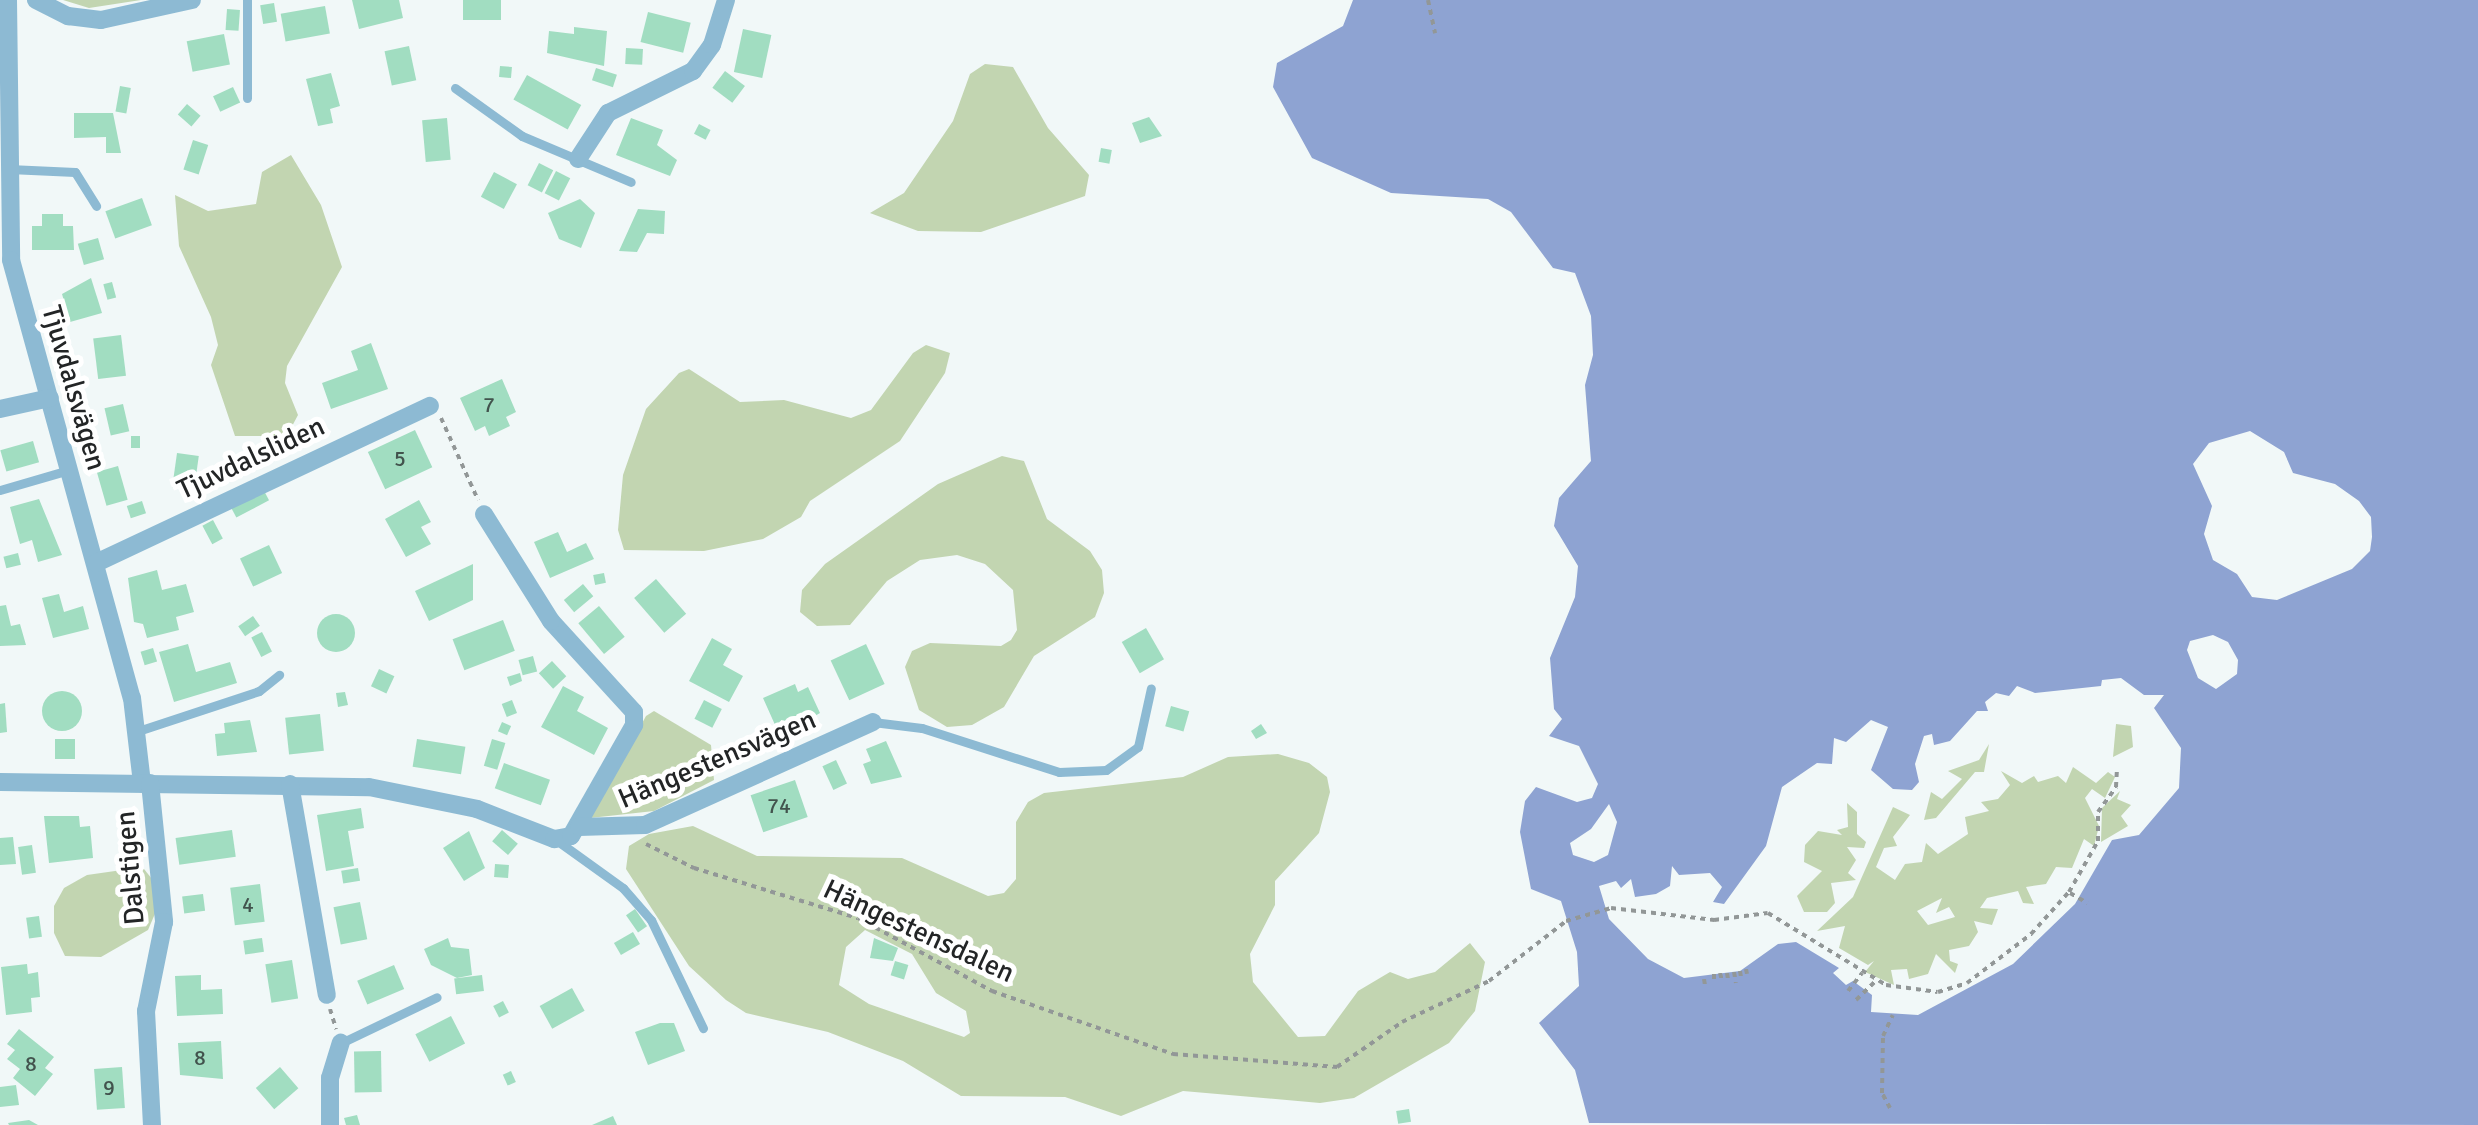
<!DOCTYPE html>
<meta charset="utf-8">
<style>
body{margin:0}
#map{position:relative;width:2478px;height:1125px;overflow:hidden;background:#f1f8f8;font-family:Signika,sans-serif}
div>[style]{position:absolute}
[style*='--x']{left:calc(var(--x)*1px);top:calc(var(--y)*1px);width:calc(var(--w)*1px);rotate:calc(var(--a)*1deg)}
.green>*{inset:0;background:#c2d5b1}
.water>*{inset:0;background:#8ea3d2}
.building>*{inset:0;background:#a1ddc1;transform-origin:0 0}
.round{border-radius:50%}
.path>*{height:4px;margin-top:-2px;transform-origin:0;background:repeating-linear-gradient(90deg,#929797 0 5px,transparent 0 10px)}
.service>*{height:9px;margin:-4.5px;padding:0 4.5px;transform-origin:4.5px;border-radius:4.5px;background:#8dbad3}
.minor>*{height:18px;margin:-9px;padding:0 9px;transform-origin:9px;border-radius:9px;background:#8dbad3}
span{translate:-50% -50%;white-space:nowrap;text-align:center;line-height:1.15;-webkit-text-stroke:10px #fff;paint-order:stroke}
.number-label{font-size:22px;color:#42534d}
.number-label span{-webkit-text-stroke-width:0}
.street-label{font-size:28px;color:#232526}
</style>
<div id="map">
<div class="green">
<i style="clip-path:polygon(63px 0,141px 0,89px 8px)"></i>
<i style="clip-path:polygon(985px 64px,1013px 67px,1048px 128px,1089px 175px,1085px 196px,981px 232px,918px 231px,870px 213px,904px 193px,953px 121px,970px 74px)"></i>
<i style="clip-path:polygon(291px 155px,321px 205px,342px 267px,287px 366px,285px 383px,298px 415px,290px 430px,282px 436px,235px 436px,211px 365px,218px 345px,211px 317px,179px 246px,175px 195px,208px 211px,256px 204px,262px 172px)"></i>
<i style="clip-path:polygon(926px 345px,950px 353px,945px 373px,900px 441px,810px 501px,801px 517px,763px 539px,704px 551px,624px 550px,618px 530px,623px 475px,646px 409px,679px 373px,689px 369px,740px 402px,784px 400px,851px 418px,871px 410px,913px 353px)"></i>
<i style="clip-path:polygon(1002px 456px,1024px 461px,1047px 519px,1090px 551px,1102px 570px,1104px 593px,1095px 617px,1034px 656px,1004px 707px,972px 725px,947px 727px,919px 710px,905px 667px,912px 651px,930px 643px,1001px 646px,1011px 640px,1017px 630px,1013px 590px,985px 564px,957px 555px,920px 560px,887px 581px,850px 625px,817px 626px,800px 612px,802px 590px,825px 564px,938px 484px)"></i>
<i style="clip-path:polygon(654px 711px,711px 745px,714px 780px,654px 811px,590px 818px,646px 716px)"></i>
<i style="clip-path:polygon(2116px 724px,2131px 726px,2133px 747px,2113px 757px)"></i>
<i style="clip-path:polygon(1989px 744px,1984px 772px,1975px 772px,1936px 818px,1924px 820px,1931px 792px,1942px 799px,1962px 779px,1948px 771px,1979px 760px)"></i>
<i style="clip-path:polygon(evenodd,1278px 754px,1309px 763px,1327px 777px,1330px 792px,1319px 833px,1275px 881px,1275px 905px,1250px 954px,1253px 982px,1298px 1037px,1325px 1036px,1358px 991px,1390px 972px,1408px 979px,1435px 972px,1470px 943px,1485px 962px,1475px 1011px,1449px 1043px,1354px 1098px,1320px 1103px,1183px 1091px,1121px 1116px,1065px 1097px,961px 1096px,903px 1061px,828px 1032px,746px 1013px,726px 1000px,689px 966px,626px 869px,629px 846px,649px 834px,693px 826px,757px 856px,902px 858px,988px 896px,1004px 893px,1016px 879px,1016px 822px,1028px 802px,1044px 793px,1183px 777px,1228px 757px,1278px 754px,865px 930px,912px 954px,936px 993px,966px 1011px,970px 1033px,964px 1037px,869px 1004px,839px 985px,846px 947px,865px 930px)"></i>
<i style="clip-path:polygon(evenodd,2073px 767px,2096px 783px,2108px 772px,2115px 777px,2105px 798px,2092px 789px,2085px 798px,2099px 826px,2094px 846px,2084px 839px,2072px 868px,2056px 867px,2046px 884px,2026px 887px,2034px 904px,2023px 903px,2018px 891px,1987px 898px,1980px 908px,1998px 909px,1992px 925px,1974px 921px,1978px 932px,1969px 946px,1949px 950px,1950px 961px,1958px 964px,1955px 973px,1936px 954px,1928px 974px,1909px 979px,1907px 969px,1891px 970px,1894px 985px,1865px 972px,1874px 961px,1868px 965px,1839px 948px,1845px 926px,1817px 931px,1853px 897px,1893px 807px,1910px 815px,1893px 837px,1897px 846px,1884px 848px,1876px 867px,1895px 880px,1905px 864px,1922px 862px,1926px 843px,1938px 854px,1968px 834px,1965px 817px,1989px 811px,1981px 802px,1998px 799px,2010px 785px,2001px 771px,2022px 783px,2034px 776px,2038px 782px,2058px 776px,2066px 783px,2073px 767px,1942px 898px,1936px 913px,1949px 907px,1955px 917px,1928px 925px,1917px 911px,1942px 898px)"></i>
<i style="clip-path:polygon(2120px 791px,2117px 799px,2131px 805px,2121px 816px,2128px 826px,2101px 842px,2102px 808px)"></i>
<i style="clip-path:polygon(1847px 803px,1857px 812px,1857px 834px,1866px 842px,1864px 848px,1847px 847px,1856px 860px,1848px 873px,1856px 880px,1831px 883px,1835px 903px,1827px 912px,1804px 912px,1797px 896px,1822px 871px,1804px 862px,1805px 845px,1818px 831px,1842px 835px,1837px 830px,1848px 827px)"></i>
<i style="clip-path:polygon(129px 869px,144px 869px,152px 879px,157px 909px,148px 930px,101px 957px,65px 956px,54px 933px,54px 906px,64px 888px,87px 875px)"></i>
</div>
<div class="water">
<i style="clip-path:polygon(evenodd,1353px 0,2478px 0,2478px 1125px,1589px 1123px,1575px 1070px,1539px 1023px,1579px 986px,1577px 952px,1561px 901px,1531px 889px,1520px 832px,1525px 801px,1536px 787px,1577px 802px,1592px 798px,1598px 784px,1579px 746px,1549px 736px,1562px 719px,1554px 709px,1550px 658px,1575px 597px,1578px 566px,1554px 526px,1559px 498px,1591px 461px,1585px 385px,1593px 355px,1591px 316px,1575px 273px,1553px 268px,1511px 212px,1488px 199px,1391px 193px,1312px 158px,1273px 87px,1277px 63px,1343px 26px,1353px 0,2250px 431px,2284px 452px,2293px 473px,2335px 484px,2359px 501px,2371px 517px,2372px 537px,2370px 551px,2352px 569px,2277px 600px,2252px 597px,2237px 574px,2213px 560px,2204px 534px,2212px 506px,2193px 464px,2209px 443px,2250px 431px,1353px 0,2213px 635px,2228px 642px,2238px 660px,2237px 674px,2216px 689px,2198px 678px,2187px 650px,2190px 641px,2213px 635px,1353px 0,2121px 678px,2144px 695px,2164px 695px,2154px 708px,2181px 748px,2179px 788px,2139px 835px,2112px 840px,2075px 904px,2013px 964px,1918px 1015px,1871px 1012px,1872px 995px,1853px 981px,1846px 985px,1833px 973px,1839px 968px,1796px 942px,1778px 944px,1740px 971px,1684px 978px,1648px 959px,1609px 919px,1599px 886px,1616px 881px,1621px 888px,1631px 879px,1635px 897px,1656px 894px,1670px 886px,1672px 866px,1679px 875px,1710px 873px,1722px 887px,1713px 902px,1724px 904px,1766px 846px,1782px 787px,1817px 763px,1832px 764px,1834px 738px,1846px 742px,1871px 720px,1888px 727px,1871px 770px,1893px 789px,1912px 790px,1919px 782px,1915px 764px,1924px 736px,1932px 734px,1934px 745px,1950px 741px,1977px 711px,1988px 711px,1985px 702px,1996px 693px,2009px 696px,2017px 686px,2035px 693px,2101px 686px,2102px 680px,2121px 678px,1353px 0,1609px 804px,1617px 822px,1608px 855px,1594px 862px,1573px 855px,1570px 843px,1591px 829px,1609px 804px)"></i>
</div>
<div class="building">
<i style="clip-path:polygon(352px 0,399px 0,403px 18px,359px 29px)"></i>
<i style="left:463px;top:0;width:38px;height:20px"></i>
<i style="left:274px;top:3px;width:19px;height:14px;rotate:81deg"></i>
<i style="left:325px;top:6px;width:28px;height:45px;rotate:80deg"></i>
<i style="left:227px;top:9px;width:13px;height:21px;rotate:4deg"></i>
<i style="left:648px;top:12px;width:44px;height:31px;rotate:14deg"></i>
<i style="clip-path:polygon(574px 27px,607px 31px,604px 66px,547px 53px,549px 31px,574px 34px)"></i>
<i style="left:743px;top:29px;width:29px;height:44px;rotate:12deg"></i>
<i style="left:224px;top:34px;width:31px;height:38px;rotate:79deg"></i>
<i style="left:409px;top:46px;width:35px;height:25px;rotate:78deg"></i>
<i style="left:626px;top:48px;width:17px;height:16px;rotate:3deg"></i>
<i style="left:500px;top:66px;width:12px;height:11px;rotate:5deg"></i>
<i style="left:596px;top:68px;width:22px;height:13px;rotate:18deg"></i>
<i style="left:725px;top:71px;width:25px;height:21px;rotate:37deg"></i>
<i style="clip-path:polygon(331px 73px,340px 106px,330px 109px,333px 123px,318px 126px,306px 79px)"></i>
<i style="left:527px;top:75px;width:62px;height:28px;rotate:29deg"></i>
<i style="left:120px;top:86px;width:11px;height:26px;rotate:10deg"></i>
<i style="left:233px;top:87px;width:17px;height:22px;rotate:65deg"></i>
<i style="left:187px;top:104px;width:18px;height:14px;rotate:41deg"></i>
<i style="clip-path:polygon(74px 113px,113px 113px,121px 153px,106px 153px,106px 137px,74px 138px)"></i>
<i style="clip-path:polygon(1149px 117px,1162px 136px,1140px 143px,1132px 123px)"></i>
<i style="left:447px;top:118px;width:42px;height:25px;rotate:85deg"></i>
<i style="clip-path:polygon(631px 118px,663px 130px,657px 145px,677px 160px,670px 176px,616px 155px)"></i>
<i style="left:699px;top:124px;width:13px;height:11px;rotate:27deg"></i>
<i style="left:193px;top:140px;width:16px;height:31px;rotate:18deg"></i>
<i style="left:1101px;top:148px;width:11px;height:14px;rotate:10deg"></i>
<i style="left:539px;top:163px;width:16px;height:25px;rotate:27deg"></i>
<i style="left:556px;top:171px;width:16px;height:25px;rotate:27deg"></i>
<i style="left:494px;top:172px;width:26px;height:28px;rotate:28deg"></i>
<i style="left:142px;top:198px;width:29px;height:39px;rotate:70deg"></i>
<i style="clip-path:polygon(580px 199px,595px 213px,581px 248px,559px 239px,548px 213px)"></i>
<i style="clip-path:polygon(638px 209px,665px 211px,664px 234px,647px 233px,637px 252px,619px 251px)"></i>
<i style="clip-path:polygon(42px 214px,63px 214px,63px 226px,73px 226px,74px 250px,32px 250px,32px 226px,42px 226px)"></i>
<i style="left:98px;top:238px;width:22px;height:21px;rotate:74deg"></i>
<i style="clip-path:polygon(91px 278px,102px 313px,70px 322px,62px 294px)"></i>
<i style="left:112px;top:282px;width:16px;height:9px;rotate:75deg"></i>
<i style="left:121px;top:335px;width:41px;height:28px;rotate:83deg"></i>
<i style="clip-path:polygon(371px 343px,388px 389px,331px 409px,322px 383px,358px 370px,351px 351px)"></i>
<i style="left:65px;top:349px;width:17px;height:13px;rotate:77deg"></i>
<i style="clip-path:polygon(502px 379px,516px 412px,506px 417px,510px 426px,489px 436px,485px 426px,475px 431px,460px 398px)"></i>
<i style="left:123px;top:404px;width:28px;height:19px;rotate:77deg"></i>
<i style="left:415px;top:430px;width:41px;height:52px;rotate:65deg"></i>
<i style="left:131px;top:436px;width:9px;height:12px"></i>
<i style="left:33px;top:441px;width:22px;height:34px;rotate:74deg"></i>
<i style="left:177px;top:453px;width:22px;height:35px;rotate:8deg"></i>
<i style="left:118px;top:466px;width:35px;height:22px;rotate:74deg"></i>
<i style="left:262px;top:487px;width:15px;height:37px;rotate:62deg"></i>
<i style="clip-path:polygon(39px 499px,62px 555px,38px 562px,32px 540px,20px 544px,10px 507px)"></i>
<i style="clip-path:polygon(419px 500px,431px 522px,421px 527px,431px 544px,406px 557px,385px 519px)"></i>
<i style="left:142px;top:501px;width:13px;height:16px;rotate:72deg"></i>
<i style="left:213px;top:520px;width:21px;height:12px;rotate:62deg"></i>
<i style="clip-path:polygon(558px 532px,567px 552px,586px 543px,594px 559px,550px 578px,534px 542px)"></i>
<i style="left:269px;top:545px;width:31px;height:32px;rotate:65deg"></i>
<i style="left:18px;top:553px;width:12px;height:15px;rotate:76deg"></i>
<i style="clip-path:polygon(473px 564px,473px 600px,429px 621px,415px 591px)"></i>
<i style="clip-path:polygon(157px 570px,162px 590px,186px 584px,194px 612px,176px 617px,179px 630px,147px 638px,143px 624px,134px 622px,128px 578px)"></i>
<i style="left:604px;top:573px;width:10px;height:11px;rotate:79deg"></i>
<i style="left:656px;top:579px;width:46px;height:29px;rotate:49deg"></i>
<i style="left:583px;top:584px;width:16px;height:25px;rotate:50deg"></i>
<i style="clip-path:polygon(59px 594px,64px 612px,83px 606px,89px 629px,53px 638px,42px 598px)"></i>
<i style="clip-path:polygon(6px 605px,11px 626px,20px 624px,26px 645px,0 646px,0 606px)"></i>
<i style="left:599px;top:606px;width:40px;height:27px;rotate:50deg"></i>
<i class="round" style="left:317px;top:614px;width:38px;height:38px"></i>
<i style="left:253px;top:616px;width:12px;height:18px;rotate:55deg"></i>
<i style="left:503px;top:620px;width:33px;height:54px;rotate:69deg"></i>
<i style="left:1146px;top:628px;width:36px;height:28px;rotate:60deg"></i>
<i style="left:262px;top:632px;width:22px;height:12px;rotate:63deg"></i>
<i style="clip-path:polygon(712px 638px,732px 649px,723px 665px,743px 676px,729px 702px,689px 681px)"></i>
<i style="clip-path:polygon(188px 644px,196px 672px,230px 662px,237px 683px,174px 702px,159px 652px)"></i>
<i style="left:866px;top:644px;width:44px;height:39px;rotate:65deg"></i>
<i style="left:153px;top:648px;width:14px;height:13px;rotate:73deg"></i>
<i style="left:533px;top:656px;width:16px;height:15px;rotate:75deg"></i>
<i style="left:552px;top:661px;width:21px;height:18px;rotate:47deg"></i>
<i style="left:379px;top:669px;width:17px;height:19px;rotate:25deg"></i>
<i style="clip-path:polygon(520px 673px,522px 681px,510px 686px,507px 677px)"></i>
<i style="clip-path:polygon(795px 684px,798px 692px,808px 687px,820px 713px,780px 736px,763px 698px)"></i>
<i style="clip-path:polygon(563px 686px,584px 697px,577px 711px,608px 728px,594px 755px,541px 727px)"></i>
<i class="round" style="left:42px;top:691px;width:40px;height:40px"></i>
<i style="clip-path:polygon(345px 692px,348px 705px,338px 707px,336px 693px)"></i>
<i style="left:512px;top:700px;width:14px;height:11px;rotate:69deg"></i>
<i style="left:704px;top:700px;width:20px;height:21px;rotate:27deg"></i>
<i style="clip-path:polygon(5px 703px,7px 732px,0 733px,0 704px)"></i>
<i style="left:1171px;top:706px;width:19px;height:21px;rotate:16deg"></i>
<i style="left:320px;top:714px;width:37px;height:35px;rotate:84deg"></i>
<i style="clip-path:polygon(250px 720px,257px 752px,217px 756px,215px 734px,225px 733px,224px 723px)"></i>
<i style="left:502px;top:722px;width:10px;height:10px;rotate:24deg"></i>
<i style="clip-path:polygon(1261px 724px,1267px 733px,1256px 739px,1251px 731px)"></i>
<i style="left:55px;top:739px;width:20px;height:20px"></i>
<i style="left:417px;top:739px;width:49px;height:28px;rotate:9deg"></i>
<i style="left:492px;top:739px;width:14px;height:28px;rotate:17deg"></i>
<i style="clip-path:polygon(886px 741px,902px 777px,871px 784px,863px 764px,871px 761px,866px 749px)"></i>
<i style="left:836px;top:760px;width:26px;height:15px;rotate:65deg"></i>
<i style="left:504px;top:763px;width:49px;height:27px;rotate:20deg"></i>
<i style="left:795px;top:780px;width:39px;height:47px;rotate:71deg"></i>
<i style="clip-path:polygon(361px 808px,364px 828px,348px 831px,354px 866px,326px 871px,317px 815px)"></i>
<i style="clip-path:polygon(44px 816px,79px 816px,80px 827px,90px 826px,93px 858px,49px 863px)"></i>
<i style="left:232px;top:830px;width:27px;height:57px;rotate:82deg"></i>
<i style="left:502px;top:830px;width:21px;height:15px;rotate:41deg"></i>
<i style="clip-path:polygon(469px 831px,485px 868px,464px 881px,443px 848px)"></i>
<i style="clip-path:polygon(13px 837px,16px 864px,0 865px,0 838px)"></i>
<i style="left:32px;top:845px;width:28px;height:14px;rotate:82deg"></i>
<i style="left:495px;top:864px;width:14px;height:13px;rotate:4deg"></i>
<i style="left:358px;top:868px;width:13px;height:17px;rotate:81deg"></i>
<i style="left:260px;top:884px;width:38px;height:30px;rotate:83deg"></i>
<i style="left:203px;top:894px;width:17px;height:21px;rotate:83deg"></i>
<i style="left:360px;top:902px;width:38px;height:27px;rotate:79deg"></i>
<i style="left:635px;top:909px;width:21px;height:11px;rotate:55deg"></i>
<i style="left:39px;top:916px;width:21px;height:13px;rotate:82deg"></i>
<i style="left:633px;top:932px;width:14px;height:22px;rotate:60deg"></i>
<i style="left:262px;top:938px;width:14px;height:19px;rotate:82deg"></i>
<i style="clip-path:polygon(448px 938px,451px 947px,469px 949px,472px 975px,457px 978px,431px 965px,424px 949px)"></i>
<i style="clip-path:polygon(874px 938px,898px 948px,893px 961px,870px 958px)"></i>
<i style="left:292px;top:960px;width:39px;height:27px;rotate:81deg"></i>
<i style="left:895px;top:961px;width:14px;height:15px;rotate:17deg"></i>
<i style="clip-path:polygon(27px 964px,28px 974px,38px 972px,40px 997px,31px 998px,32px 1012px,6px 1015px,1px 967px)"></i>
<i style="left:394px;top:965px;width:26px;height:40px;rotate:67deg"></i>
<i style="clip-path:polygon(201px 975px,201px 990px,222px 989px,223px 1014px,177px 1016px,175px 976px)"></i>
<i style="left:482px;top:975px;width:16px;height:28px;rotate:83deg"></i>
<i style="left:572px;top:988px;width:26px;height:37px;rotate:61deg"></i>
<i style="left:503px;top:1001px;width:13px;height:11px;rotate:63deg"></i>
<i style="left:451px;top:1016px;width:31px;height:40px;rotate:63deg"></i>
<i style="clip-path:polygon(660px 1023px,674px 1023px,685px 1051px,648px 1065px,635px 1032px)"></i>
<i style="clip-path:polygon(19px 1029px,54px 1057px,45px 1068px,53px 1074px,35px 1096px,13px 1078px,20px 1069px,7px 1059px,15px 1050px,7px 1044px)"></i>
<i style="clip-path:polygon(221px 1041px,223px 1079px,180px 1075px,178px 1043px)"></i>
<i style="left:381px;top:1051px;width:41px;height:27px;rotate:89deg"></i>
<i style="left:122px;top:1067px;width:41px;height:28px;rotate:86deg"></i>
<i style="left:280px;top:1067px;width:28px;height:32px;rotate:49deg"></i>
<i style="left:511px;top:1071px;width:12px;height:9px;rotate:66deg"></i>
<i style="clip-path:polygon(16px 1085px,19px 1105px,0 1107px,0 1087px)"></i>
<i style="left:1409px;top:1109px;width:13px;height:13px;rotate:81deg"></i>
<i style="clip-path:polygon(357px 1115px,360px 1125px,346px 1125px,344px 1118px)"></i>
<i style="clip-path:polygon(613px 1116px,617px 1125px,592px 1125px)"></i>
<i style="clip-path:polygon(29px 1120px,38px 1125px,9px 1125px,8px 1123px)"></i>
</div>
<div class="path">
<i style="--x:1428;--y:0;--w:34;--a:78"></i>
<i style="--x:441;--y:418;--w:90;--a:65.7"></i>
<i style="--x:646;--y:844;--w:54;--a:26.6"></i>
<i style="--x:694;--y:868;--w:171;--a:17"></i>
<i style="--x:858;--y:918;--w:153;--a:28.6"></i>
<i style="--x:992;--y:991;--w:192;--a:19.2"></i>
<i style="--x:1173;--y:1054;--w:165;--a:4.5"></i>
<i style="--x:1337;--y:1067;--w:79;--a:-34.7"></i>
<i style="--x:1402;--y:1022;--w:96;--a:-25.2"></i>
<i style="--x:1489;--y:981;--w:98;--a:-37.9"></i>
<i style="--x:1566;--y:921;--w:47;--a:-16.1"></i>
<i style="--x:1611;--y:908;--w:104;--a:6.6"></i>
<i style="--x:1714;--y:920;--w:54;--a:-7.4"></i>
<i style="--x:1768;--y:913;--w:138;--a:31.4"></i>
<i style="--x:1886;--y:985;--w:52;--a:7.7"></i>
<i style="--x:1938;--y:992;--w:30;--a:-17"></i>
<i style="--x:1967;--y:983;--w:81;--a:-37.4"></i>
<i style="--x:2031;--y:934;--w:57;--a:-47.9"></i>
<i style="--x:2069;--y:892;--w:59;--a:-60.4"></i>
<i style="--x:2098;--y:841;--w:29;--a:-90"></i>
<i style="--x:2098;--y:812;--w:31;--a:-54"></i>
<i style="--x:2116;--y:787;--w:18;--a:-87"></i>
<i style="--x:2070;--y:893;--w:20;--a:30"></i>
<i style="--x:1746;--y:969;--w:5;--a:79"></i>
<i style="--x:1740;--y:971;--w:6;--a:81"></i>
<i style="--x:1734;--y:972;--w:11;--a:80"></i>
<i style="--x:1720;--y:973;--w:8;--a:76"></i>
<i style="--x:1727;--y:973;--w:6;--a:81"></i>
<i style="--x:1714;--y:974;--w:5;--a:90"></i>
<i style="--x:1704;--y:979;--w:6;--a:81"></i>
<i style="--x:1848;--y:991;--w:23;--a:-52"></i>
<i style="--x:1856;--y:1000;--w:28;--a:-44"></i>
<i style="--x:330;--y:1009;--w:21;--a:73"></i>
<i style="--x:1890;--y:1108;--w:17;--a:-118"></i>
<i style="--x:1882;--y:1093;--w:57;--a:-89"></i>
<i style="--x:1883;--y:1036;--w:23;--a:-65"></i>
</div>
<div class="service">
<i style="--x:247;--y:0;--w:98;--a:90"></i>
<i style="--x:455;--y:88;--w:82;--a:35.6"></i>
<i style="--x:522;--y:136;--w:118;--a:22.9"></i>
<i style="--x:9;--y:169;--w:66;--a:2.6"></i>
<i style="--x:75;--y:172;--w:40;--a:58"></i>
<i style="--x:0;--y:490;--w:72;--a:-16.2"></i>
<i style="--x:873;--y:722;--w:49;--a:7"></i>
<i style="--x:922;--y:728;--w:144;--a:17.8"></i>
<i style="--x:1059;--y:772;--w:47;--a:-2.4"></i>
<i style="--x:1106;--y:770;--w:39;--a:-36"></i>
<i style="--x:1138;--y:747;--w:60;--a:-77.6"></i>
<i style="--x:138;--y:731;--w:127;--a:-18.3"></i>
<i style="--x:259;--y:691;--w:26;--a:-39"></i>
<i style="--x:559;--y:842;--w:79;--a:35.7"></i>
<i style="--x:623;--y:888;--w:43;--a:48.8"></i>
<i style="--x:651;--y:920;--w:120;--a:64.3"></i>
<i style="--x:341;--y:1043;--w:106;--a:-25.6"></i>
</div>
<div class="minor">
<i style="--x:8;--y:0;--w:260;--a:89.3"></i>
<i style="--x:11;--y:260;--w:454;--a:74.6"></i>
<i style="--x:132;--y:698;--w:86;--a:83.3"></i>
<i style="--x:36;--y:0;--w:36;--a:27"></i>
<i style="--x:68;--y:16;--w:33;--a:7"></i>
<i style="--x:101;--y:20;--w:93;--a:-12.4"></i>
<i style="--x:578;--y:159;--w:55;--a:-56.9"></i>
<i style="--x:608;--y:113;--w:95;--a:-26.3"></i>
<i style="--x:693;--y:71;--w:32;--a:-54"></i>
<i style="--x:712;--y:45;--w:47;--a:-72.7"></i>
<i style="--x:0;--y:409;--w:51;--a:-12.4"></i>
<i style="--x:96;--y:563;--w:369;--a:-25.2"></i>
<i style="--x:0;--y:782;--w:369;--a:0.8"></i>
<i style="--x:369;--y:787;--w:110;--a:11.5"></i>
<i style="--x:477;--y:809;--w:83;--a:21.3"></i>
<i style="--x:554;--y:839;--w:17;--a:-10"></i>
<i style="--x:571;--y:836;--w:128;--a:-60.4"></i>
<i style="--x:634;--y:725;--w:13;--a:-90"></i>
<i style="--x:634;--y:712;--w:123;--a:-132.4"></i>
<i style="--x:551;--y:621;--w:126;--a:-122.1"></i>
<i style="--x:150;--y:783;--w:140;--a:84.2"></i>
<i style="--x:164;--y:922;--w:91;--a:101.4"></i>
<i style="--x:146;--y:1011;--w:114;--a:87"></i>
<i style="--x:290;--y:784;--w:214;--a:80.1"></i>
<i style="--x:579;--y:827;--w:66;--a:-1.7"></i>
<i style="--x:645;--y:825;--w:250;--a:-24.3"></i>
<i style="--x:330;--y:1125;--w:47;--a:-90"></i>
<i style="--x:330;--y:1078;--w:37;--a:-73"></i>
</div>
<div class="number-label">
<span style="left:489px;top:405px">7</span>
<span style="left:400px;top:459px">5</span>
<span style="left:779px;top:806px">74</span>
<span style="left:248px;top:905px">4</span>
<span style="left:200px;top:1058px">8</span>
<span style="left:31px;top:1064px">8</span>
<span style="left:109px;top:1088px">9</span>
</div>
<div class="street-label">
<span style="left:74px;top:388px;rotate:74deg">Tjuvdalsvägen</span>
<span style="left:251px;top:458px;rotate:-25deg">Tjuvdalsliden</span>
<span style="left:717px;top:759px;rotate:-23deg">Hängestensvägen</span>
<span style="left:130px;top:868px;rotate:-95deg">Dalstigen</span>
<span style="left:919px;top:931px;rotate:25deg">Hängestensdalen</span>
</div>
</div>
